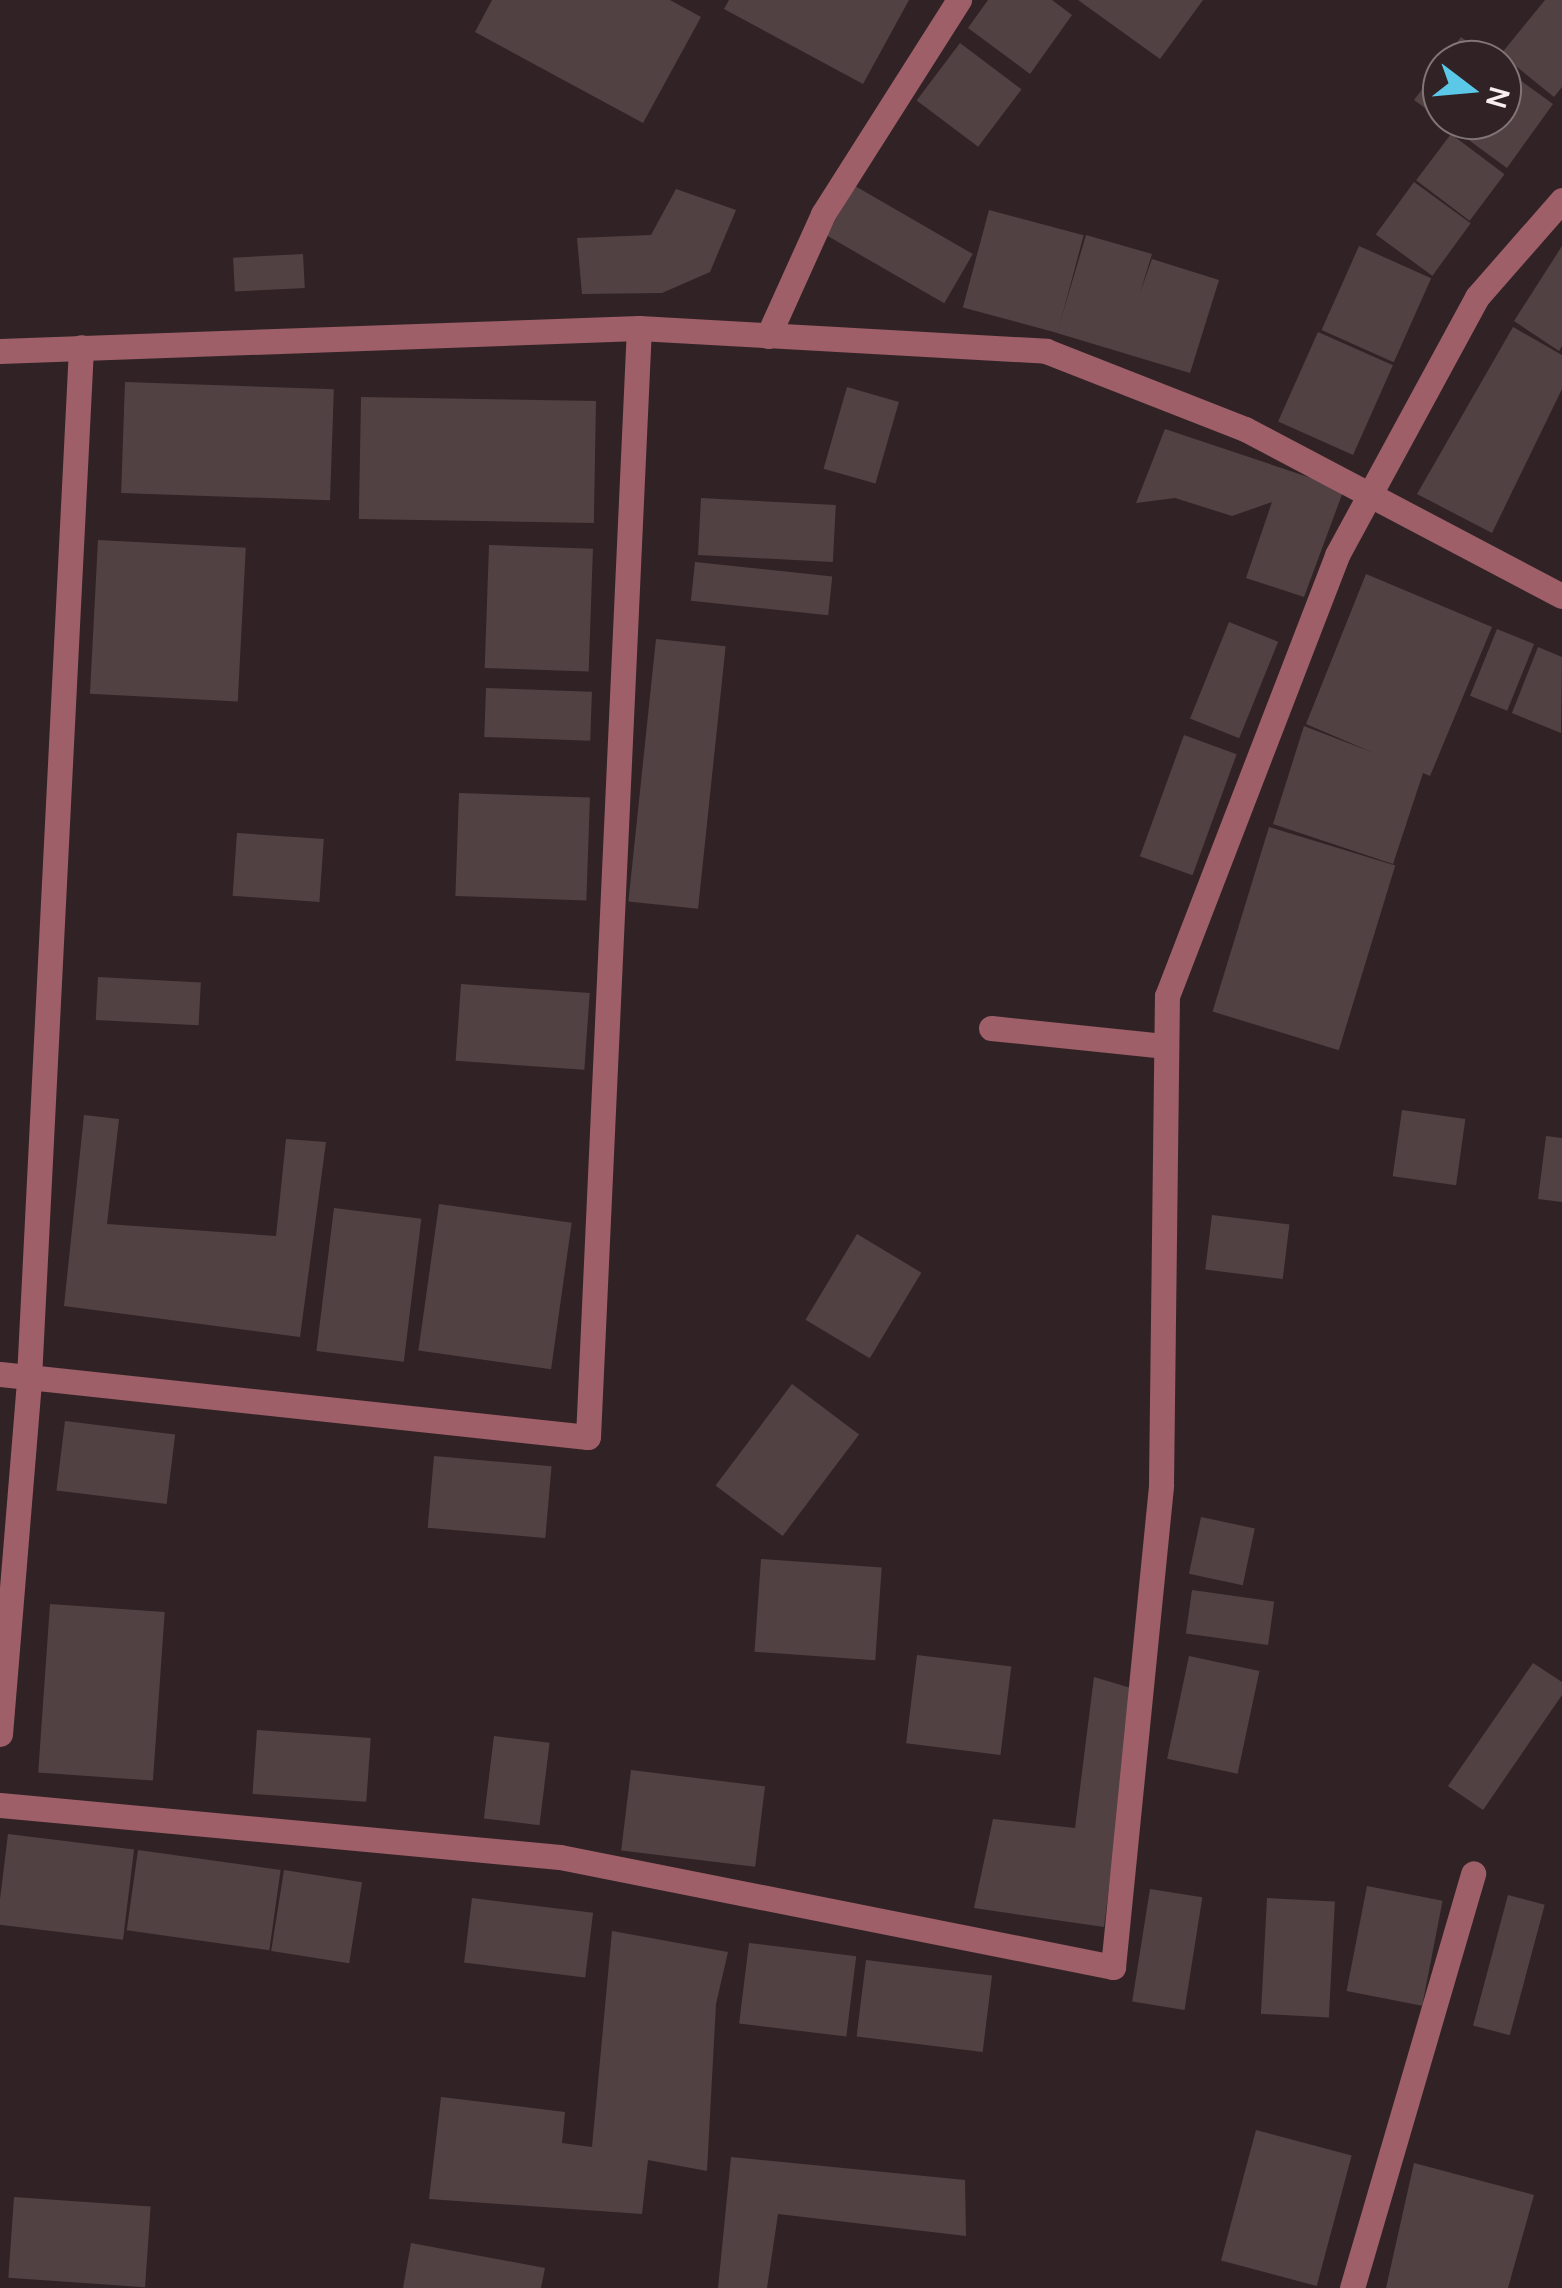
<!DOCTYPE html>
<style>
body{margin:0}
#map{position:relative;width:1562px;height:2288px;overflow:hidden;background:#312325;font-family:Manrope,sans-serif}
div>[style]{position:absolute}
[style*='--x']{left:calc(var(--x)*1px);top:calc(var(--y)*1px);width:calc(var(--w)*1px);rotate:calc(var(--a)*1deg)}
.building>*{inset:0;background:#514143;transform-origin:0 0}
.minor>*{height:25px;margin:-12.5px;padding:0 12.5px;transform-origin:12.5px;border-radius:12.5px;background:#9e5f69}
span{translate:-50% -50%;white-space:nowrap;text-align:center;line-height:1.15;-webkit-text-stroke:9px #312325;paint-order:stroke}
.north{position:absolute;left:1422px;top:40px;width:100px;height:100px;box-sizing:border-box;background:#312325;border:2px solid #817576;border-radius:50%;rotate:106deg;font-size:28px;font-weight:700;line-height:40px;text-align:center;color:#f9eff0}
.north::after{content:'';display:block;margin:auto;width:35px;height:45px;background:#5bc8e7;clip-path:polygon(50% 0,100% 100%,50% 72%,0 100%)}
</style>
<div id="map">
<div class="building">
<i style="clip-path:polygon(492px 0,670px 0,701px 17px,643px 123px,475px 32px)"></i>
<i style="clip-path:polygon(729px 0,909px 0,863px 84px,724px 9px)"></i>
<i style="clip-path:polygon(988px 0,1052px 0,1072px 15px,1030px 74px,968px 28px)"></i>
<i style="clip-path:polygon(1078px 0,1203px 0,1160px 59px)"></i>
<i style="clip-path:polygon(1545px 0,1562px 0,1562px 87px,1554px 97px,1501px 54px)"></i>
<i style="clip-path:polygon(1461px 37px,1492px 60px,1444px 60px)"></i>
<i style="left:960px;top:43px;width:77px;height:72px;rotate:37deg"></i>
<i style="clip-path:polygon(1442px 63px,1442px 120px,1502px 120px,1502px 67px,1553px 104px,1507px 168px,1414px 100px)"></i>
<i style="left:1451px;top:134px;width:67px;height:58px;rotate:37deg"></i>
<i style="left:1414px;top:182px;width:70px;height:65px;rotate:36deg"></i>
<i style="left:855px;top:186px;width:136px;height:57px;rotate:30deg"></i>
<i style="clip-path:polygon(676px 189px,736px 210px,710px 272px,662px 293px,582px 294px,577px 238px,651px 235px)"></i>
<i style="left:989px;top:210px;width:98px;height:101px;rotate:15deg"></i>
<i style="clip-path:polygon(1086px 235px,1152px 254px,1140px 293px,1152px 259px,1219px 280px,1190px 373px,1057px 333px)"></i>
<i style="left:1359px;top:246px;width:79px;height:92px;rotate:24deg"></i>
<i style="clip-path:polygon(1562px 246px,1562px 346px,1559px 351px,1514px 321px)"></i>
<i style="left:303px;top:254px;width:34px;height:70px;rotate:87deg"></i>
<i style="clip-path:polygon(1513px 327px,1562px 355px,1562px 389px,1492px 533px,1417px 494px)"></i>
<i style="left:1318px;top:332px;width:82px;height:98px;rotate:24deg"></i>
<i style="left:125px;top:382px;width:209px;height:111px;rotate:2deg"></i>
<i style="left:847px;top:387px;width:54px;height:85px;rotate:16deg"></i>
<i style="left:361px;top:397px;width:235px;height:122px;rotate:1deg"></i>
<i style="clip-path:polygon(1165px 429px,1344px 489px,1304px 597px,1246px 578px,1272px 502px,1232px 516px,1175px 498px,1136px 503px)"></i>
<i style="left:701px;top:498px;width:135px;height:57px;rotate:3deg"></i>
<i style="left:98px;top:540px;width:148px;height:154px;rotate:3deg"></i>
<i style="left:489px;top:545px;width:104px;height:123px;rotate:2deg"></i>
<i style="left:695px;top:562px;width:138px;height:39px;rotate:6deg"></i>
<i style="clip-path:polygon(1366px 574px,1492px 627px,1430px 776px,1423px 773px,1393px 864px,1273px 824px,1304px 726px,1374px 753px,1306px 724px)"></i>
<i style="left:1229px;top:622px;width:53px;height:104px;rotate:22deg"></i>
<i style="left:1497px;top:629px;width:40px;height:72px;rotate:22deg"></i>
<i style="left:656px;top:639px;width:70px;height:264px;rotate:6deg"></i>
<i style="clip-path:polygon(1538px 647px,1562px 657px,1561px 733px,1512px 713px)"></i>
<i style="left:486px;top:688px;width:106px;height:49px;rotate:2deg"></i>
<i style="left:1184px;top:735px;width:56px;height:129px;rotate:20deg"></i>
<i style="left:459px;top:793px;width:131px;height:103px;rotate:2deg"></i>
<i style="left:1269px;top:827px;width:132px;height:193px;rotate:17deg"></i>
<i style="left:237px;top:833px;width:87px;height:63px;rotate:4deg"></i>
<i style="left:98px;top:977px;width:103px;height:43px;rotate:3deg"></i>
<i style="left:461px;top:984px;width:129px;height:77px;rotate:4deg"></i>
<i style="left:1402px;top:1110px;width:64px;height:67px;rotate:8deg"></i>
<i style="clip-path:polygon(84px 1115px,119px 1119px,107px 1224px,276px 1236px,286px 1139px,326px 1142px,300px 1337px,64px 1306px)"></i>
<i style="clip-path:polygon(1546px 1136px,1562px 1138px,1562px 1202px,1538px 1199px)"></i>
<i style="left:439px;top:1204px;width:134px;height:148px;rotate:8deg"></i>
<i style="left:334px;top:1208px;width:88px;height:144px;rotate:7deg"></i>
<i style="left:1212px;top:1215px;width:78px;height:55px;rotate:7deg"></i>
<i style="left:857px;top:1234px;width:75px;height:100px;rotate:31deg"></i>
<i style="left:792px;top:1384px;width:84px;height:127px;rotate:37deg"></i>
<i style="left:65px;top:1421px;width:111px;height:70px;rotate:7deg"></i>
<i style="left:434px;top:1456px;width:118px;height:72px;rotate:5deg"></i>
<i style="left:1201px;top:1517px;width:55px;height:58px;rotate:12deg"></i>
<i style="left:761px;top:1559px;width:121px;height:93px;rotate:4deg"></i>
<i style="left:1192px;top:1590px;width:83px;height:44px;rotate:8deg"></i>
<i style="left:50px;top:1604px;width:115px;height:169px;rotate:4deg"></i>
<i style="left:917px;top:1655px;width:95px;height:89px;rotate:7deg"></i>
<i style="left:1189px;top:1656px;width:72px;height:105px;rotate:12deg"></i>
<i style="clip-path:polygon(1533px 1663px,1562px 1682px,1562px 1695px,1483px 1810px,1448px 1786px)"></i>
<i style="clip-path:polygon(1094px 1677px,1134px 1689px,1104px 1927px,974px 1908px,993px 1819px,1075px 1828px)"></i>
<i style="left:257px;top:1730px;width:114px;height:64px;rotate:4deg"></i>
<i style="left:494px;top:1736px;width:56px;height:83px;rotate:7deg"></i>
<i style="left:631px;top:1770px;width:135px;height:81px;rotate:7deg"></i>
<i style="left:8px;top:1834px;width:127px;height:91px;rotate:7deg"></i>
<i style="left:138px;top:1850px;width:144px;height:81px;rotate:8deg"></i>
<i style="left:284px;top:1870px;width:79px;height:82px;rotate:9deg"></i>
<i style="left:1367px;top:1886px;width:77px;height:107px;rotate:11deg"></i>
<i style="left:1150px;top:1889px;width:53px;height:114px;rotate:9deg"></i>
<i style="left:1508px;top:1895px;width:38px;height:135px;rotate:15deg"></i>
<i style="left:472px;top:1898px;width:122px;height:65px;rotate:7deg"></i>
<i style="left:1267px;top:1898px;width:68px;height:116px;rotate:3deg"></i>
<i style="clip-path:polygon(612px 1931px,728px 1952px,716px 2004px,707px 2171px,648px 2160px,642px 2214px,429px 2199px,441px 2097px,565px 2112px,562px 2143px,592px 2147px)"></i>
<i style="left:749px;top:1943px;width:108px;height:81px;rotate:7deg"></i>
<i style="left:866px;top:1960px;width:127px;height:77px;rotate:7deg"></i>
<i style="left:1256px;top:2130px;width:99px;height:135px;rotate:15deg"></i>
<i style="clip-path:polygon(731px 2157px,965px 2180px,966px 2236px,778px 2214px,767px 2288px,718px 2288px)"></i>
<i style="clip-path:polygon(1414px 2163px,1534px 2195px,1508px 2288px,1386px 2288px)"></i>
<i style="left:14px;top:2197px;width:137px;height:81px;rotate:4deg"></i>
<i style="clip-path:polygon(411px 2243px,545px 2268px,541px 2288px,403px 2288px)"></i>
</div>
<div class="minor">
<i style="--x:768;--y:336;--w:134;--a:-65.7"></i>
<i style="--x:823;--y:214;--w:254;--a:-57.6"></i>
<i style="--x:0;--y:351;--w:639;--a:-2.06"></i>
<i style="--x:639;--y:328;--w:408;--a:3.2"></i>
<i style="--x:1046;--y:351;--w:214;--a:21.4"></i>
<i style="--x:1245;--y:429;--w:358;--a:27.8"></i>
<i style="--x:991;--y:1028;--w:176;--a:5.9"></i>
<i style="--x:0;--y:1374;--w:591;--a:6.12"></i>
<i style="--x:588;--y:1437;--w:1110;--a:-87.37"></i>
<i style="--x:0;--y:1734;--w:357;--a:-85.3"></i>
<i style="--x:29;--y:1378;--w:1032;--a:-87.11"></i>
<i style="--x:0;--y:1805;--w:562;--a:5.31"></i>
<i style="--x:560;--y:1857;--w:564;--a:11.25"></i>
<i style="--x:1113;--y:1967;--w:485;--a:-84.3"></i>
<i style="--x:1161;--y:1484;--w:488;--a:-89.3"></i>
<i style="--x:1167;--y:996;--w:473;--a:-68.9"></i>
<i style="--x:1337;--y:555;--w:294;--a:-61.5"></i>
<i style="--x:1477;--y:297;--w:129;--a:-48.8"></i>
<i style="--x:1352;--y:2288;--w:432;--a:-73.7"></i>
</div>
<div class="north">N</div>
</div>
